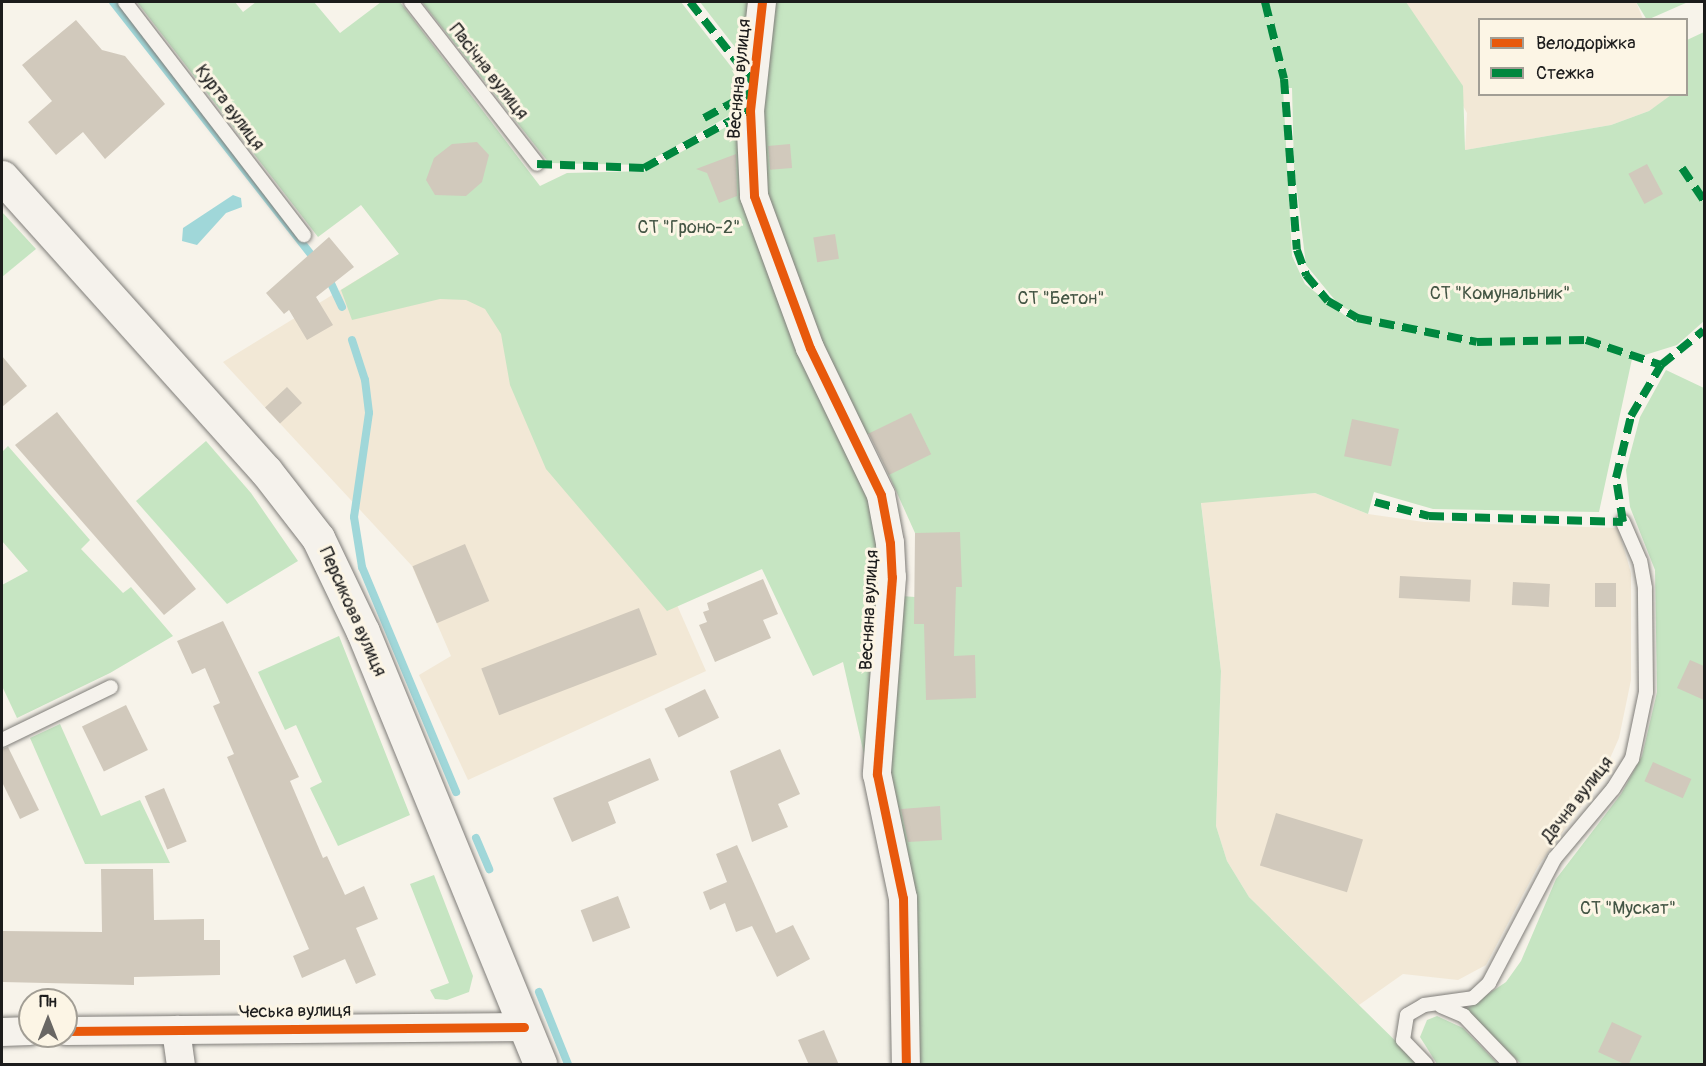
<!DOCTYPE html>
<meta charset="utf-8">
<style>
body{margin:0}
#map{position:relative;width:1706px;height:1066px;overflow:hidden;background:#f7f3ea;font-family:Pangolin,sans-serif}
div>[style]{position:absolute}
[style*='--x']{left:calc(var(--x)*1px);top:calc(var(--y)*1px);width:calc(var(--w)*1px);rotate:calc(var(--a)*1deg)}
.built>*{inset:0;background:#f2e8d6}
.green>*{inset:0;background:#c6e5c2}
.water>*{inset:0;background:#a0d7d9}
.stream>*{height:8px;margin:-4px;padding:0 4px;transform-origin:4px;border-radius:4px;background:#a0d7d9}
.building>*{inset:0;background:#d1c9bc;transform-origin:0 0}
.roads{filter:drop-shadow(0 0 2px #7f7d79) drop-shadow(0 0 2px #7f7d79)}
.lane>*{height:14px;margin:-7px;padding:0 7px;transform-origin:7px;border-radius:7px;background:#f5f2ec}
.street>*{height:28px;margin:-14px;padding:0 14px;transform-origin:14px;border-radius:14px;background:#f5f2ec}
.secondary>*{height:33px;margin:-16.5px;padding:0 16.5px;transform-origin:16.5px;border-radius:16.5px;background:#f5f2ec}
.quiet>*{height:8px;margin-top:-4px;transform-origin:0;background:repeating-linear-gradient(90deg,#00873e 0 15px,transparent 0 23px)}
.cycleway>*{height:9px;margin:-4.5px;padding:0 4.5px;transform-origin:4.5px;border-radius:4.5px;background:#e8590c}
span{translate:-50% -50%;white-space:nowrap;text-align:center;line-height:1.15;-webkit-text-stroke:6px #fcf5e5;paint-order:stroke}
.street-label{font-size:18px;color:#1c1c1c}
.park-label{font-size:18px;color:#435544}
.frame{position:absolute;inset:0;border:3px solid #1c1c1c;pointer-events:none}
.legend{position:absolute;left:1478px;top:18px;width:210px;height:78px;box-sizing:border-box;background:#fcf5e5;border:2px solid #a29e95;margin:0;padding:8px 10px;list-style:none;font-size:18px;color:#1c1c1c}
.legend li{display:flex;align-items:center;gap:12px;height:30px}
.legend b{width:30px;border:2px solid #a29e95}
.north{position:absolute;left:18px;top:988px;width:60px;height:60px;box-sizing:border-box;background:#fcf5e5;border:2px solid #a29e95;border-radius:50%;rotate:0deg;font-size:16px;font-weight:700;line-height:24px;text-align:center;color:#1c1c1c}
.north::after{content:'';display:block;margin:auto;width:21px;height:27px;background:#696764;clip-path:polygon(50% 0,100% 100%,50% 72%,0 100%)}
</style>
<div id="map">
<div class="built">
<i style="clip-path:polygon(1406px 2px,1636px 2px,1643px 19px,1480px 20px,1480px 94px,1672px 95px,1649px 111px,1611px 125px,1465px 150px,1467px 113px)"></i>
<i style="clip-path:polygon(501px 205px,706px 671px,468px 780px,419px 675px,451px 656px,412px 566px,223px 362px,399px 254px)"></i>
<i style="clip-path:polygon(1315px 493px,1368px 514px,1424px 522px,1618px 528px,1631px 573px,1631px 680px,1619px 738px,1600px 781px,1538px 866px,1486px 965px,1458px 980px,1403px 974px,1359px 1005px,1249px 897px,1227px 861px,1216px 826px,1221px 671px,1201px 502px)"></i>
</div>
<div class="green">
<i style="clip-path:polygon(137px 2px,235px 2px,243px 12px,256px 2px,314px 2px,340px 33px,381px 2px,400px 2px,540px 186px,567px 173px,647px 171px,744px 117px,746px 182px,883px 524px,870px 781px,843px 662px,813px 676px,762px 569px,667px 611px,546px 469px,510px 385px,501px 334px,485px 309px,466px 300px,440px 299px,352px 320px,341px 290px,399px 254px,361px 205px,318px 237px)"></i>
<i style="clip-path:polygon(422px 2px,681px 2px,743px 82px,743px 108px,642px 165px,549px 163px)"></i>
<i style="clip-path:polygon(700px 2px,753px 2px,745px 60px)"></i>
<i style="clip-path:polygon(evenodd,770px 2px,1406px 2px,1463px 86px,1465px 150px,1611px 125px,1649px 111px,1671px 95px,1686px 94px,1687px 40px,1704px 32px,1704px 321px,1677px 345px,1632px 359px,1599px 512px,1433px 509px,1374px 492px,1368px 514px,1315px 493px,1201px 503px,1221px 671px,1216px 826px,1227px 861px,1249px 897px,1419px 1064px,914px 1064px,899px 809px,886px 785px,901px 596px,915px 597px,917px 588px,915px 533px,870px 433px,860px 438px,823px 354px,759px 170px,770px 2px,1283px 88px,1292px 88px,1294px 167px,1306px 265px,1339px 305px,1355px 313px,1353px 322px,1305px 284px,1292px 256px,1283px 88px)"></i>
<i style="clip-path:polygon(1636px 2px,1688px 2px,1647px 20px)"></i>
<i style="clip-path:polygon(2px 212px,36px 249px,2px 277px)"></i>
<i style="clip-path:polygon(1666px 370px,1704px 388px,1704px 1064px,1521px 1064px,1466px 1009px,1506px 982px,1521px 961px,1556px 879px,1621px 794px,1642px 756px,1657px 692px,1655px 570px,1630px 507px,1626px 470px,1640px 417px)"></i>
<i style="clip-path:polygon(206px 441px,251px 493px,298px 561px,227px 604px,136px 501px)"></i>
<i style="clip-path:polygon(8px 446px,90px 540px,81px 549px,123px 593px,131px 587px,173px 636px,110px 673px,17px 718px,2px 686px,2px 585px,28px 571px,2px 541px,2px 452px)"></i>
<i style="clip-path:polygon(339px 636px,410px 815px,338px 846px,310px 788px,322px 782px,296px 725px,285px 730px,258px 672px)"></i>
<i style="clip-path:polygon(60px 724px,101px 816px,140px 800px,170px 863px,85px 864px,30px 738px)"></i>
<i style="clip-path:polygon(434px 875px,473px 976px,469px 992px,447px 1000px,435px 999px,430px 990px,449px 983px,410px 884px)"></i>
<i style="clip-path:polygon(1437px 1016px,1463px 1028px,1498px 1064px,1437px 1064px,1420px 1037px,1427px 1020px)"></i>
</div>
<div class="water">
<i style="clip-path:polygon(233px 195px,241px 198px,242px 207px,226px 213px,197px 245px,182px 241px,183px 228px)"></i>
</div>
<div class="stream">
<i style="--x:113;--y:2;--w:328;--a:51.9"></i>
<i style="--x:328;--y:277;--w:33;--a:65"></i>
<i style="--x:352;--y:340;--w:42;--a:72"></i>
<i style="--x:365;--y:380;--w:33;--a:83"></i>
<i style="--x:369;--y:413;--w:105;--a:98.2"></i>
<i style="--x:354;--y:517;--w:51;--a:80.9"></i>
<i style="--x:362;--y:567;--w:244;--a:67.3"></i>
<i style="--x:476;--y:838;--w:34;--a:67"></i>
<i style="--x:539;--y:992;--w:78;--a:68.1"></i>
</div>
<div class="building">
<i style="clip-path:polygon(76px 20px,102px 50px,125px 56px,165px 104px,105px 159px,83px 132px,56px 155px,28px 122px,52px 101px,22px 65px)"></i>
<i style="clip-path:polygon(477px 142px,489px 155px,482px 182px,466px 196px,435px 195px,426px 180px,434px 158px,452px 144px)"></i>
<i style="left:790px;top:144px;width:24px;height:22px;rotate:85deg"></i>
<i style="clip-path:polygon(736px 154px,737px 196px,719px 203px,707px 173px,696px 169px)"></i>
<i style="left:1647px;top:164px;width:34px;height:21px;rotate:62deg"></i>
<i style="left:835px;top:234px;width:25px;height:22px;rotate:81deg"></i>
<i style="clip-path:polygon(329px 237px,354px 267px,316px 297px,333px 325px,307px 340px,289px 310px,284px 314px,266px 293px)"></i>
<i style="clip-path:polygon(2px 356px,27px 386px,2px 407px)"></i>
<i style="left:287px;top:387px;width:22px;height:30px;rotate:47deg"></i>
<i style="clip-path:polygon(57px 412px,196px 589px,164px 615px,15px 445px)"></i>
<i style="left:911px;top:413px;width:46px;height:47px;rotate:64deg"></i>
<i style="left:1352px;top:419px;width:48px;height:38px;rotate:12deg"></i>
<i style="clip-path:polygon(960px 532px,962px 587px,956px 587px,954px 656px,975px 655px,976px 698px,926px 700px,924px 624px,914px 624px,915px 533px)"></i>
<i style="left:465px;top:544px;width:62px;height:57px;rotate:67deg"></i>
<i style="left:1400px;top:576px;width:71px;height:22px;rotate:3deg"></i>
<i style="clip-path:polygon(763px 579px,778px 614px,763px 620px,771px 638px,715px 662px,699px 625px,707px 622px,703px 612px,709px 610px,707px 603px)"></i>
<i style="left:1513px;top:582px;width:37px;height:23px;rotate:3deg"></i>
<i style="left:1595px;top:583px;width:21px;height:24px"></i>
<i style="left:639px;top:608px;width:50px;height:169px;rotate:69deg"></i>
<i style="clip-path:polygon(223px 621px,299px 777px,290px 781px,323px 858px,327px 856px,345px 895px,364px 886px,378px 919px,356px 928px,376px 975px,356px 984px,345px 959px,302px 978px,293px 956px,309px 949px,227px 757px,234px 754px,213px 706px,220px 703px,205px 668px,192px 674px,177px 641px)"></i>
<i style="clip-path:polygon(1690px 660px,1704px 666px,1704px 700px,1677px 688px)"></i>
<i style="left:705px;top:689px;width:32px;height:45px;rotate:64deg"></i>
<i style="left:126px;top:705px;width:50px;height:49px;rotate:64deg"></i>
<i style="clip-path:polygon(8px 747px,39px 810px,20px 819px,2px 782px,2px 749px)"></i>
<i style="clip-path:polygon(780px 749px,800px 794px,778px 804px,788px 827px,752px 842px,730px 771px)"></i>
<i style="clip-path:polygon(650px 758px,659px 780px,608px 802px,616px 823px,572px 842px,553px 798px)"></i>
<i style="left:1653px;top:762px;width:42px;height:21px;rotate:24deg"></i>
<i style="left:164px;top:788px;width:58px;height:21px;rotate:67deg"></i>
<i style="clip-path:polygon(940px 806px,942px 840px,908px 842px,901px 809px)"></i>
<i style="left:1276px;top:813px;width:91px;height:55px;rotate:17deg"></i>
<i style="clip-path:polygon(737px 845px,776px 933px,793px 925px,810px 959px,777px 977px,752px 926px,736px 932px,725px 903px,710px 910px,703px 892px,727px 882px,716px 854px)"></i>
<i style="clip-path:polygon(101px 869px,153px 869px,154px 920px,204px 919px,204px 940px,220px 940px,220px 975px,134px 977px,134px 985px,2px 982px,2px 931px,102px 932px)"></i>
<i style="left:618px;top:896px;width:34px;height:40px;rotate:69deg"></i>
<i style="left:1612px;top:1022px;width:33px;height:33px;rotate:25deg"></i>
<i style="clip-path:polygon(824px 1030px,839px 1065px,809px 1065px,798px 1040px)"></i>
</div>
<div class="roads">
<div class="lane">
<i style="--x:125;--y:2;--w:294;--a:52.5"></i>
<i style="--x:411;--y:2;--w:205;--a:52.1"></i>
<i style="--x:2;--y:740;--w:121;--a:-25.9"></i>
<i style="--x:1441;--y:1006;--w:25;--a:23"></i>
<i style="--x:1464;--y:1016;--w:66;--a:46.2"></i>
<i style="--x:1426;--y:1064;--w:33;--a:-134"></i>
<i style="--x:1403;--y:1040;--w:25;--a:-81"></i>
<i style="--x:1407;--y:1015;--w:20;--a:-30"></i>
<i style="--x:1424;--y:1005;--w:49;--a:-8.1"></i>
<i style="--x:1473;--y:998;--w:22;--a:-43"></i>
<i style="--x:1489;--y:983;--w:141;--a:-62.2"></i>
<i style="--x:1555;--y:858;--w:90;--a:-50"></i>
<i style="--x:1613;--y:789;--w:36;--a:-58"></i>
<i style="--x:1632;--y:759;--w:68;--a:-78.2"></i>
<i style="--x:1646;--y:692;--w:104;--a:-90.6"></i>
<i style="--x:1645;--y:588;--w:27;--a:-100"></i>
<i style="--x:1640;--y:561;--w:43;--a:-113.6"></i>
</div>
<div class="street">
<i style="--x:762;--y:2;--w:109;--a:96.3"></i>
<i style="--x:750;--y:110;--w:86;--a:87.3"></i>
<i style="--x:754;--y:196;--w:162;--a:69.8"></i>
<i style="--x:810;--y:348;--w:163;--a:64.2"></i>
<i style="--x:881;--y:495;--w:49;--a:79.4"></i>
<i style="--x:890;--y:543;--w:34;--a:87"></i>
<i style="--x:892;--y:577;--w:198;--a:94.4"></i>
<i style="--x:877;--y:774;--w:127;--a:78.2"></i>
<i style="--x:903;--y:898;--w:166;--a:89"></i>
<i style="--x:176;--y:1030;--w:34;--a:82"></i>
<i style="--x:66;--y:1031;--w:458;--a:-0.5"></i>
<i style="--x:2;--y:1032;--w:28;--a:-2"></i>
</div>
<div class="secondary">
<i style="--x:2;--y:177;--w:395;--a:48.1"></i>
<i style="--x:266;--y:471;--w:85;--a:52.2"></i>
<i style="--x:318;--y:538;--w:104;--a:64.4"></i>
<i style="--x:363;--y:632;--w:467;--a:67.7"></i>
</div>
</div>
<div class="quiet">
<i style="--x:690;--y:2;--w:102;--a:51.8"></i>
<i style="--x:1265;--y:2;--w:79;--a:76.1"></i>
<i style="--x:1284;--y:79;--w:171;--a:85.7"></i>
<i style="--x:1297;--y:250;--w:27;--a:70"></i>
<i style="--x:1306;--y:275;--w:34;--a:50"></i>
<i style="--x:1328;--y:301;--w:34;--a:30"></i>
<i style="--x:1357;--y:318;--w:122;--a:11.3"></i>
<i style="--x:1477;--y:342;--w:109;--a:-1.1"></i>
<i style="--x:1586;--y:340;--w:79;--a:18.4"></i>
<i style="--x:704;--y:118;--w:55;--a:-28.4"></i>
<i style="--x:537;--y:164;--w:107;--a:2.1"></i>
<i style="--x:644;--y:168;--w:121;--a:-28.7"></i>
<i style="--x:1682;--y:168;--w:40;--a:56"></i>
<i style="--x:1375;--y:502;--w:56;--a:14.5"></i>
<i style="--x:1429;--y:516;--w:194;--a:1.8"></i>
<i style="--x:1623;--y:522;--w:45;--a:-99"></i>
<i style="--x:1616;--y:478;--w:64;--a:-76.4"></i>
<i style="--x:1631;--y:416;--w:59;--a:-59.5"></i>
<i style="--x:1661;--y:365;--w:55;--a:-39.1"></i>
</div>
<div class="cycleway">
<i style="--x:762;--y:2;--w:109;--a:96.3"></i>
<i style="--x:750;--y:110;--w:86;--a:87.3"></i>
<i style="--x:754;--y:196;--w:162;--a:69.8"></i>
<i style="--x:810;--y:348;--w:163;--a:64.2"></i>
<i style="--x:881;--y:495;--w:49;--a:79.4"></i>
<i style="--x:890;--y:543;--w:34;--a:87"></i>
<i style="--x:892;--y:577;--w:198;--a:94.4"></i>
<i style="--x:877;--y:774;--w:127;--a:78.2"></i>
<i style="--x:903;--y:898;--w:166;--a:89"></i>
<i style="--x:66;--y:1031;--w:458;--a:-0.5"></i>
</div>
<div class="street-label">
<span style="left:488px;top:72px;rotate:52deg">Пасічна вулиця</span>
<span style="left:740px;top:79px;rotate:-85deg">Весняна вулиця</span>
<span style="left:229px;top:108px;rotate:53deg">Курта вулиця</span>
<span style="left:870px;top:610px;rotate:-87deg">Весняна вулиця</span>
<span style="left:352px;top:612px;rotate:66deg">Персикова вулиця</span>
<span style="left:1578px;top:800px;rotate:-52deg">Дачна вулиця</span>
<span style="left:295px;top:1012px;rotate:-1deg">Чеська вулиця</span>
</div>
<div class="park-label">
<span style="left:689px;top:228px">СТ "Гроно-2"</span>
<span style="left:1500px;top:294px">СТ "Комунальник"</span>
<span style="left:1061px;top:299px">СТ "Бетон"</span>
<span style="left:1628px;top:909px">СТ "Мускат"</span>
</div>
<div class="frame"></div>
<ul class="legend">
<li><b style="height:8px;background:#e8590c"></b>Велодоріжка</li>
<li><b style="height:8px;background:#00873e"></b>Стежка</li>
</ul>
<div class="north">Пн</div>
</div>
